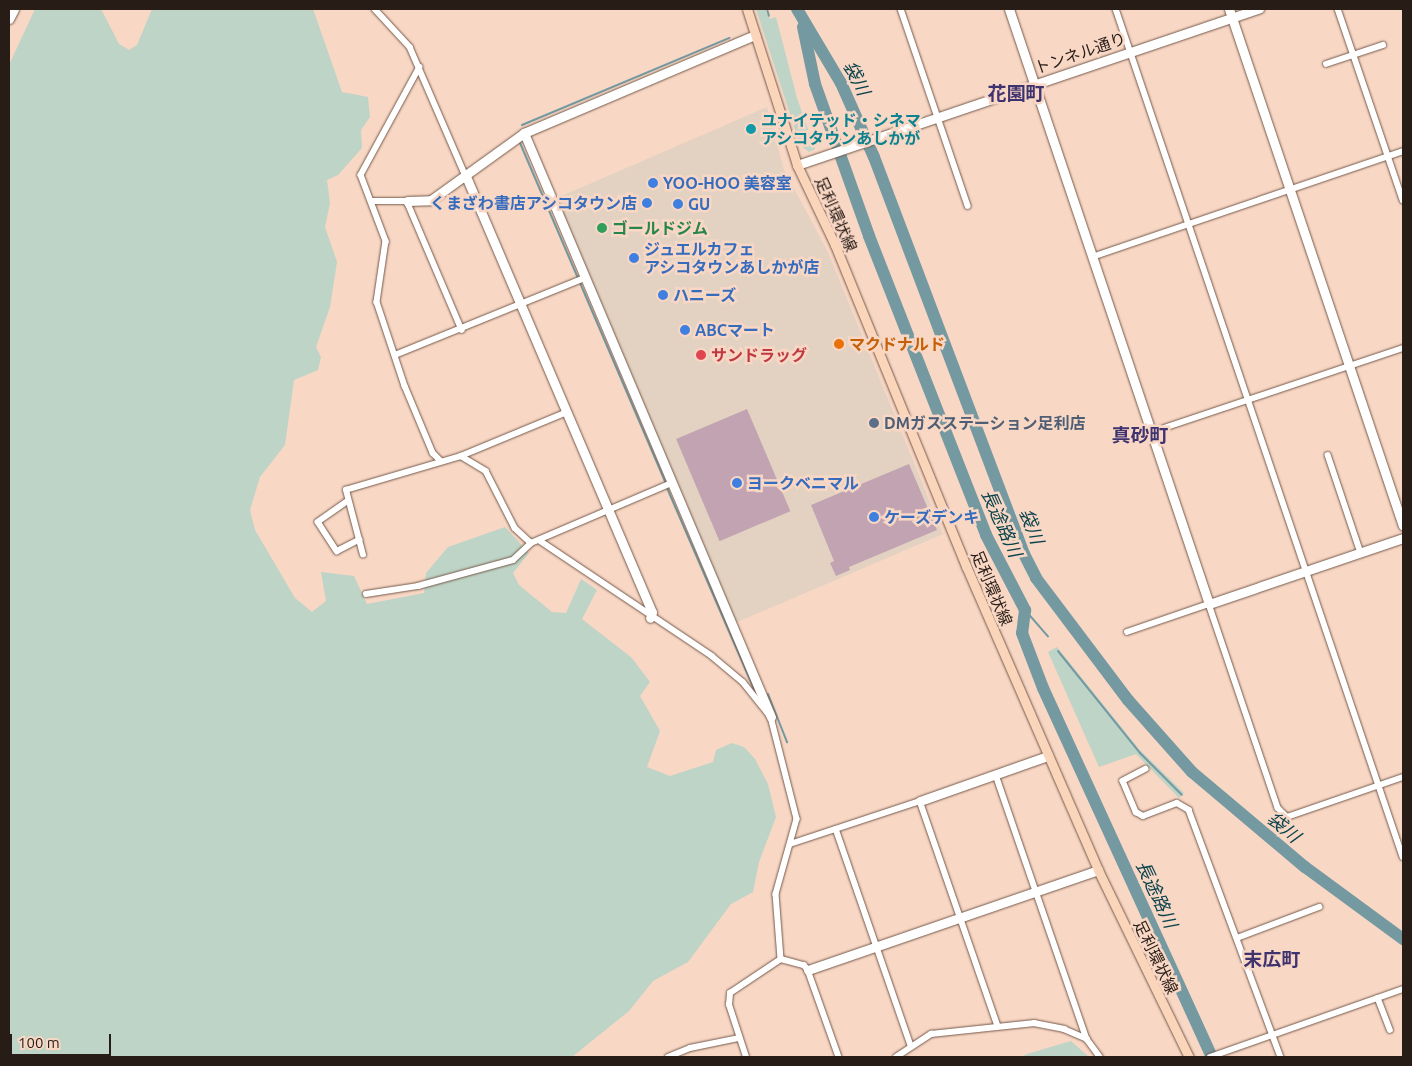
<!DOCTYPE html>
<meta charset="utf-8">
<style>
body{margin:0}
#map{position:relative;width:1412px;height:1066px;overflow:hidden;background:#f8d7c5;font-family:Ubuntu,"Noto Sans JP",sans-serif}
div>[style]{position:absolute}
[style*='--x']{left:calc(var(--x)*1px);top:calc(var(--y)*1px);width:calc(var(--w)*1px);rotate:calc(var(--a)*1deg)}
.commercial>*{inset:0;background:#e3d2c1}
.green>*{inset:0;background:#bdd4c6}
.stream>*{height:2px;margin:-1px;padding:0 1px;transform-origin:1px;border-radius:1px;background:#7599a0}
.river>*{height:12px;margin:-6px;padding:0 6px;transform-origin:6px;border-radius:6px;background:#7599a0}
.building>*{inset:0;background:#c2a3b2;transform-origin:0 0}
.roads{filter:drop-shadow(0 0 1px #755949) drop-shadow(0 0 1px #755949)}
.street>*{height:5.5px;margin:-2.75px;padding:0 2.75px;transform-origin:2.75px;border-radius:2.75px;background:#fff}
.secondary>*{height:9px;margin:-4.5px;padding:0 4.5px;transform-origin:4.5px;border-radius:4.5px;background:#fff}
.primary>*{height:9px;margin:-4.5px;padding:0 4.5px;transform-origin:4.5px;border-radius:4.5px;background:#fbd5b9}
.dots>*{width:14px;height:14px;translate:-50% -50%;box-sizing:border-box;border:2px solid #f8d7c5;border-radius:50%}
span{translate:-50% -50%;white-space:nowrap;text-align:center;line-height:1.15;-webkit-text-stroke:5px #f8d7c5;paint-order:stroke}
.street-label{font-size:16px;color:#281c16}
.culture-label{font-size:16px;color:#0d838f;font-weight:700}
.left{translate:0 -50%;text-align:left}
.shop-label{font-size:16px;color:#366cbe;font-weight:700}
.right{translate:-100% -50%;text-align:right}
.leisure-label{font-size:16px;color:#27864d;font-weight:700}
.food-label{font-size:16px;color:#c56008;font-weight:700}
.health-label{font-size:16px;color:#be3a42;font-weight:700}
.service-label{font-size:16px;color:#4e5e75;font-weight:700}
.water-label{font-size:18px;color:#0a434c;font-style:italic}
.quarter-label{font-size:19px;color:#3f336f;font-weight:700}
.frame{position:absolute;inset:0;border:10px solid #281c16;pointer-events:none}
.scale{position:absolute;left:10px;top:1034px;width:101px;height:22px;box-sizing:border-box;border:2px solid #281c16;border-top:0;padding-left:6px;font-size:15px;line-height:18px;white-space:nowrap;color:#281c16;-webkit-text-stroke:4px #f8d7c5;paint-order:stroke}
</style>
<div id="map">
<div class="commercial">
<i style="clip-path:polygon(767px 107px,784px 170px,828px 252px,943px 534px,735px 623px,557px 198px)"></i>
</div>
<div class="green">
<i style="clip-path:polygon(35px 9px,101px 9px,119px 44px,129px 50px,137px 45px,152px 9px,313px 9px,342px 92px,368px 97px,370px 117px,361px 130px,362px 148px,338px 175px,327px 180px,330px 203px,325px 227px,337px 262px,330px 307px,316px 347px,321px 357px,318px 370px,294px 380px,285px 445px,260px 477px,250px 510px,255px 530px,295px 598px,312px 612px,326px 601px,321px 572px,354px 576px,367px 604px,424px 593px,426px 573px,448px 547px,505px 527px,529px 553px,513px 573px,519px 585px,552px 612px,566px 613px,581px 579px,597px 590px,582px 619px,632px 658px,650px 682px,640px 696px,660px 731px,647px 767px,670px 776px,713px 762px,716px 750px,732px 743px,744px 747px,755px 759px,768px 784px,776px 817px,759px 862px,753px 892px,731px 904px,688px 962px,653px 981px,629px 1011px,572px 1057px,9px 1057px,9px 65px)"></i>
<i style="clip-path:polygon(756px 9px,765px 9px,770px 19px,776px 17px,797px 98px,815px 149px,809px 152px,800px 145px)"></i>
<i style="clip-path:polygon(1057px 647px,1139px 749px,1184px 793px,1179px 798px,1136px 754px,1099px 767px,1048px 652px)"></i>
<i style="clip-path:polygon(1071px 1041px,1089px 1057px,1021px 1057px,1027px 1054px)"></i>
</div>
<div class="stream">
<i style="--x:767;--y:9;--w:7;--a:74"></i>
<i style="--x:522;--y:125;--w:225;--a:-22.8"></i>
<i style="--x:520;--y:143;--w:370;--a:66.8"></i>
<i style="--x:667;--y:488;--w:219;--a:66.6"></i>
<i style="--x:1025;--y:610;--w:35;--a:49"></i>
<i style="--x:1058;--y:651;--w:131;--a:51.2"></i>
<i style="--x:1140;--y:753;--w:59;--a:45"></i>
<i style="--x:768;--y:694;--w:52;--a:68.4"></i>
</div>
<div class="river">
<i style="--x:797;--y:9;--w:86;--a:59.3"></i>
<i style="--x:841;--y:83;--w:81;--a:66"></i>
<i style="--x:874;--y:157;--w:424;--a:69.3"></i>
<i style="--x:1024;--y:554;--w:27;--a:63"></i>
<i style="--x:1036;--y:578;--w:153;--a:53"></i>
<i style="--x:1128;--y:700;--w:96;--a:48.4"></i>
<i style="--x:1192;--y:772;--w:148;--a:40.1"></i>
<i style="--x:1305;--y:867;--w:122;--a:36.3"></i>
<i style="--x:803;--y:27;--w:58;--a:78.1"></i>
<i style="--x:815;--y:84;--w:161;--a:70.4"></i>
<i style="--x:869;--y:236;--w:321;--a:68.6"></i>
<i style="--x:986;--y:535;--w:85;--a:62.5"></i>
<i style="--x:1025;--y:610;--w:23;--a:97"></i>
<i style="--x:1022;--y:633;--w:59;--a:69.1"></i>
<i style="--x:1043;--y:688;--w:406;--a:65.4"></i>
</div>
<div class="building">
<i style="left:747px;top:409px;width:111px;height:77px;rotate:67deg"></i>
<i style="clip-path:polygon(909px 464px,937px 530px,849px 567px,850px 570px,836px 576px,830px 563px,834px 561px,811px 505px)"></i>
</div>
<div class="roads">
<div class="street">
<i style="--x:375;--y:9;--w:52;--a:47.4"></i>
<i style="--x:410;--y:47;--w:138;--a:66.6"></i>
<i style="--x:901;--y:9;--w:208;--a:71.2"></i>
<i style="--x:1116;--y:9;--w:895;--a:71.3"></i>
<i style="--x:1338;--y:9;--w:202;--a:71.2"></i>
<i style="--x:1326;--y:64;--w:60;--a:-18.4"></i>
<i style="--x:420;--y:67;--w:123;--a:118.6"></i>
<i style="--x:361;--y:175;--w:71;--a:69.3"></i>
<i style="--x:386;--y:241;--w:62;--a:98.4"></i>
<i style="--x:377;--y:302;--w:89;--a:71.6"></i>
<i style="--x:405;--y:386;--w:73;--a:67.3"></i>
<i style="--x:433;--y:453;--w:11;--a:45"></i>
<i style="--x:372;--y:201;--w:35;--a:0"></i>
<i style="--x:407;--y:201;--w:140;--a:66.9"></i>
<i style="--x:1092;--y:257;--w:329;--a:-18.8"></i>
<i style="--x:395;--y:355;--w:205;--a:-22.1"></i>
<i style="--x:1152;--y:432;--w:265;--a:-18.5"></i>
<i style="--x:1328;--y:455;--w:103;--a:71.4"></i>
<i style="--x:461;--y:456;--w:115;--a:-22.5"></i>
<i style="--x:347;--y:502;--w:35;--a:145"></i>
<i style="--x:318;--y:522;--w:35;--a:57"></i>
<i style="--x:337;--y:551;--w:25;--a:-27"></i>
<i style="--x:539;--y:540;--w:208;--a:33.8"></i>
<i style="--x:712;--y:656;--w:40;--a:40"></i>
<i style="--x:743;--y:682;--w:45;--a:51.3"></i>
<i style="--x:771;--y:717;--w:105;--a:75.7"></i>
<i style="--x:797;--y:819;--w:78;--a:105.6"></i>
<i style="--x:776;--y:894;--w:65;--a:85.6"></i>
<i style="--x:363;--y:555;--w:67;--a:-104.7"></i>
<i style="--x:346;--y:490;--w:120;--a:-16.5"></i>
<i style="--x:461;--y:456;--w:29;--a:31"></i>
<i style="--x:486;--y:471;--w:64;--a:63"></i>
<i style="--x:515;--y:528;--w:22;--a:43"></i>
<i style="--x:366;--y:594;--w:53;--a:-8.7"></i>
<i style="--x:418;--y:586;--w:98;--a:-15.3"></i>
<i style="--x:513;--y:560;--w:25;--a:-43"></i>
<i style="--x:531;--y:543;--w:153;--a:-23.1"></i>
<i style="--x:1127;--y:632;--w:87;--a:-18.9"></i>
<i style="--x:1209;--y:604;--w:215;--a:71.3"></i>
<i style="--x:1278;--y:808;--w:13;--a:45"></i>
<i style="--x:1287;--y:817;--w:123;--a:-19"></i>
<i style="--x:1146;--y:769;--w:26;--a:152"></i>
<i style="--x:1123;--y:781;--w:34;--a:67"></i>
<i style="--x:1136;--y:812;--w:8;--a:30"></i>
<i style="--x:1143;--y:816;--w:36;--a:-21"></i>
<i style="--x:1177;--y:803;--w:14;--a:30"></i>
<i style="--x:1189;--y:810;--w:264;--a:69.6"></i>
<i style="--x:996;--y:775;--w:279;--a:71"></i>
<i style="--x:836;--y:829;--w:230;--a:70.9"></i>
<i style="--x:790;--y:844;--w:137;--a:-18.3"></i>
<i style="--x:920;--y:801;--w:238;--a:70.9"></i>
<i style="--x:1237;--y:938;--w:88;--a:-20.7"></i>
<i style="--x:1378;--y:998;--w:34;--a:69"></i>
<i style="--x:668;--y:1057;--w:24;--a:-22"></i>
<i style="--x:690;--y:1048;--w:50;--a:-11.5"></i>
<i style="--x:746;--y:1057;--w:55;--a:-108.1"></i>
<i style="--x:729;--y:1005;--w:12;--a:-85"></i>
<i style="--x:730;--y:993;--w:61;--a:-33.7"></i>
<i style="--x:781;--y:959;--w:24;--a:15"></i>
<i style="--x:804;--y:965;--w:6;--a:51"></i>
<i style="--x:808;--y:970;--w:92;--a:70.4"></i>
<i style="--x:896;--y:1057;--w:42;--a:-33.3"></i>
<i style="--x:931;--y:1034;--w:104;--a:-6.1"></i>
<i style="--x:1034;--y:1023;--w:31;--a:11"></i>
<i style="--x:1064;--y:1029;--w:25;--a:23"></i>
<i style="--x:1087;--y:1039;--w:22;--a:54"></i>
<i style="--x:1210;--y:1057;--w:205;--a:-19.4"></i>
</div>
<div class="secondary">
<i style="--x:1009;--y:9;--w:628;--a:71.42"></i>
<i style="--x:1209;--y:604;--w:205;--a:-18.8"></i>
<i style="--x:1229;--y:9;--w:545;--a:71.4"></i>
<i style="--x:9;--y:19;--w:11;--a:-63"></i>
<i style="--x:524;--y:133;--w:634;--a:67.07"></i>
<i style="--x:797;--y:165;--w:488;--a:-18.7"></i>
<i style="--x:465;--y:174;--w:476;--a:66.9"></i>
<i style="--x:652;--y:612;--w:6;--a:108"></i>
<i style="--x:407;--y:201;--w:24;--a:-2"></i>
<i style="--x:431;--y:200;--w:115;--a:-35.8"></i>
<i style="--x:524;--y:133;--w:251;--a:-23"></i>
<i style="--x:920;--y:801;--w:136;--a:-19.4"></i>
<i style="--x:808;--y:970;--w:307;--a:-19"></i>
</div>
<div class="primary">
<i style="--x:747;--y:9;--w:164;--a:72.2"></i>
<i style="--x:797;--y:165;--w:89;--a:64.6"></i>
<i style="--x:835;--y:245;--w:347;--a:67.8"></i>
<i style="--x:966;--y:566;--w:331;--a:66.5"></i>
<i style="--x:1098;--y:870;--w:208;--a:64.1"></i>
</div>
</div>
<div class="dots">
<i style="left:751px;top:129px;background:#0f9aa8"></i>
<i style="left:653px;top:183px;background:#3f7fe0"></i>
<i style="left:647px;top:203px;background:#3f7fe0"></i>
<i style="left:678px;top:204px;background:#3f7fe0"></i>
<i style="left:602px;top:228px;background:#2e9e5b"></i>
<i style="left:634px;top:258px;background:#3f7fe0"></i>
<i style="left:663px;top:295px;background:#3f7fe0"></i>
<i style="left:685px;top:330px;background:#3f7fe0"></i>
<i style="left:839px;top:344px;background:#e8710a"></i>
<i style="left:701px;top:355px;background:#e0444e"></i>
<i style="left:874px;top:423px;background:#5c6f8a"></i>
<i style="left:737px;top:483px;background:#3f7fe0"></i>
<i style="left:874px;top:517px;background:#3f7fe0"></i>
</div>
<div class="street-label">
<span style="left:1080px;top:53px;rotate:-19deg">トンネル通り</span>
<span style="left:836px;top:214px;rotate:66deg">足利環状線</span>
<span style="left:992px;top:588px;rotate:67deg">足利環状線</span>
<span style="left:1156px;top:957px;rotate:64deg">足利環状線</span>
</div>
<div class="culture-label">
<span class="left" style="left:761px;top:129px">ユナイテッド・シネマ<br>アシコタウンあしかが</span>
</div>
<div class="shop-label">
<span class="left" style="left:663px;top:183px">YOO-HOO 美容室</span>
<span class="right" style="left:637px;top:203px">くまざわ書店アシコタウン店</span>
<span class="left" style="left:688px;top:204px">GU</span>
<span class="left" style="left:644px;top:258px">ジュエルカフェ<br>アシコタウンあしかが店</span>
<span class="left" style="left:673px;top:295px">ハニーズ</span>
<span class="left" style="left:695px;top:330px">ABCマート</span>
<span class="left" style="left:747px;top:483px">ヨークベニマル</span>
<span class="left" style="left:884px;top:517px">ケーズデンキ</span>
</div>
<div class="leisure-label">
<span class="left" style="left:612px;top:228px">ゴールドジム</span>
</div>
<div class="food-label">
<span class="left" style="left:849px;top:344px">マクドナルド</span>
</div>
<div class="health-label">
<span class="left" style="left:711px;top:355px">サンドラッグ</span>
</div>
<div class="service-label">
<span class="left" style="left:884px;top:423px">DMガスステーション足利店</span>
</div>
<div class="water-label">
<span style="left:857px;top:78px;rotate:63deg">袋川</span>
<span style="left:1002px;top:523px;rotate:66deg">長途路川</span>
<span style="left:1032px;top:526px;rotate:69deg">袋川</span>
<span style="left:1284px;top:827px;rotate:40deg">袋川</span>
<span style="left:1157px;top:894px;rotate:65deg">長途路川</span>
</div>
<div class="quarter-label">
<span style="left:1016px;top:94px">花園町</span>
<span style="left:1140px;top:436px">真砂町</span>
<span style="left:1272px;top:960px">末広町</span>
</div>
<div class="frame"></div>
<div class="scale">100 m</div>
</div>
